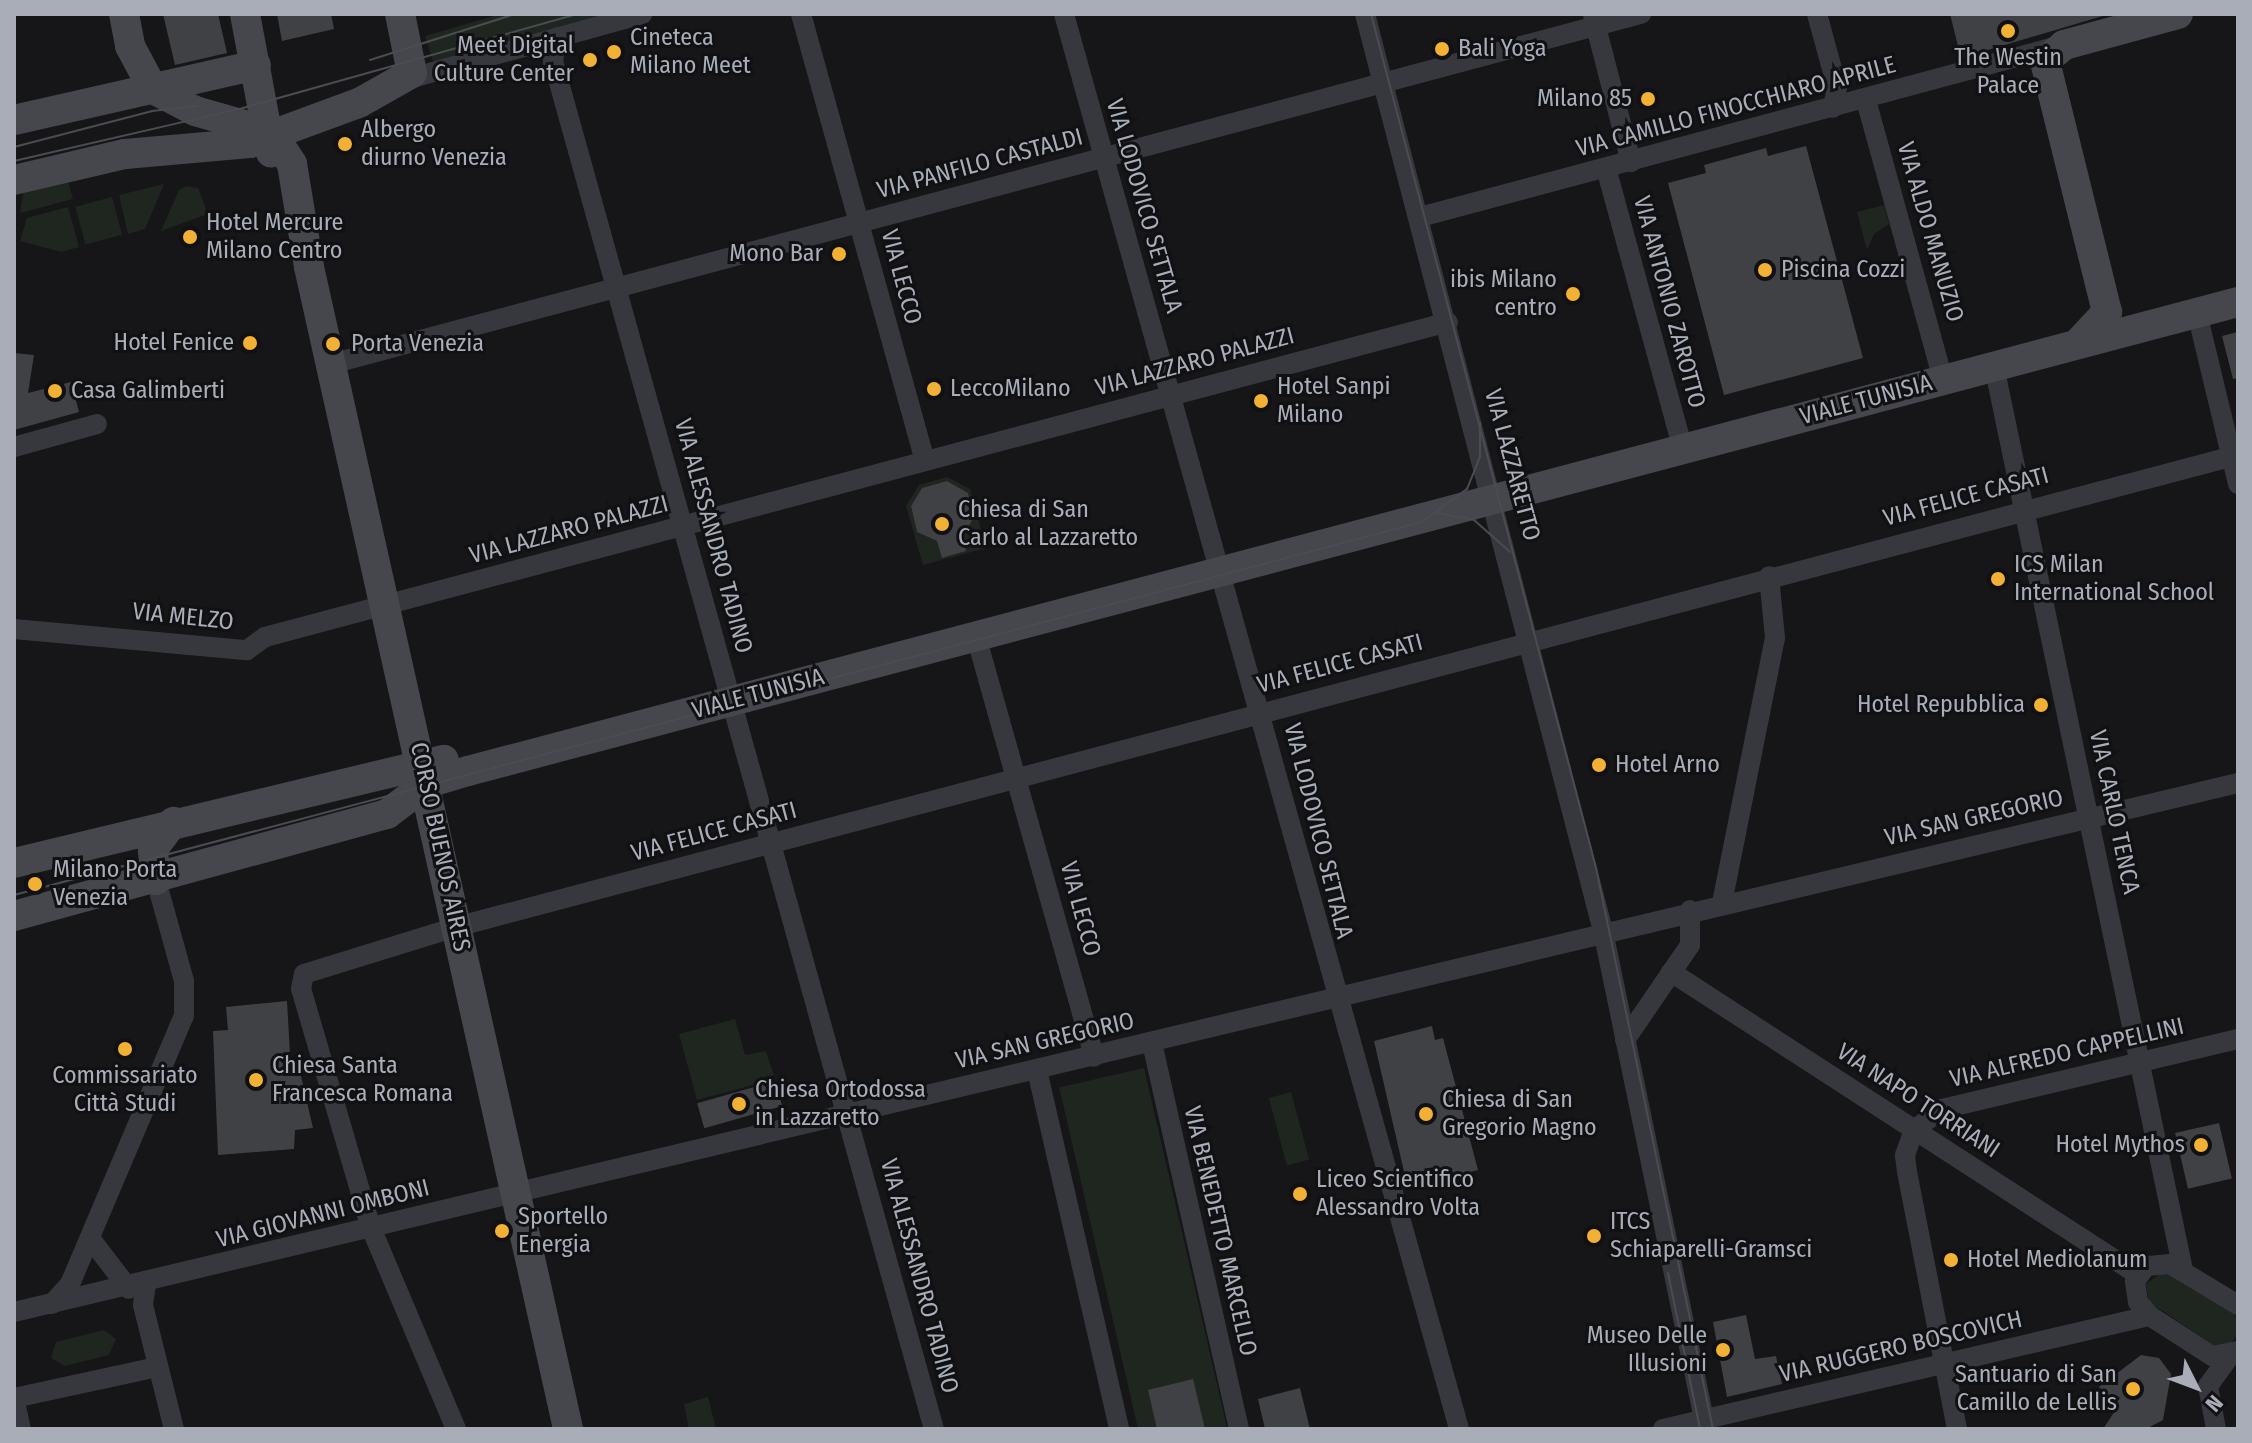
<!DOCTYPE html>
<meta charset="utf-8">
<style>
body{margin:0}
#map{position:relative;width:2252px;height:1443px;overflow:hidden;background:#161618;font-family:"Fira Sans Condensed",sans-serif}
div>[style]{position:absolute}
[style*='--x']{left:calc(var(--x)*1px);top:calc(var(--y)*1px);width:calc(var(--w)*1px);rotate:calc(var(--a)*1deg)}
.green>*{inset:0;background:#1e261f;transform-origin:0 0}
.building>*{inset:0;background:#404145;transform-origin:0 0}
.street>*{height:20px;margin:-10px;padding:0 10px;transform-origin:10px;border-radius:10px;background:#37383d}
.secondary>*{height:30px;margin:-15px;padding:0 15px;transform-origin:15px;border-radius:15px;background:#45474d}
.tram>*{height:2px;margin:-1px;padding:0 1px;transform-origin:1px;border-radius:1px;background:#4a4c52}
.dots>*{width:22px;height:22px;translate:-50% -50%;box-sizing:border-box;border:4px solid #111113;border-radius:50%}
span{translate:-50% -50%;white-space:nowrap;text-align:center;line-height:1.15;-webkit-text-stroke:6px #111113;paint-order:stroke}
.poi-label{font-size:24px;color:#a8adb8}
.left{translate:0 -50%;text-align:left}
.right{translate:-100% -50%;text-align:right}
.street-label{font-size:24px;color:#a8adb8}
.frame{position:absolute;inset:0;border:16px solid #a8adb8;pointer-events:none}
.north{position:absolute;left:2156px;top:1347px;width:80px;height:80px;-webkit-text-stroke:6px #111113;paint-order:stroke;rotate:132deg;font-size:22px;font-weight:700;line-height:32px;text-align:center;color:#a8adb8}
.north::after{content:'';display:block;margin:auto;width:28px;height:36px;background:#a8adb8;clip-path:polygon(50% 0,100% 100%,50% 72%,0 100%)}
</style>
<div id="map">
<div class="green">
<i style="clip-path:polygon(501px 14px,618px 14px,434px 64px,425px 36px)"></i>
<i style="clip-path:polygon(68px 182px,73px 199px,20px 213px,23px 193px)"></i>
<i style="clip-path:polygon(164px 184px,145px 229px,128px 234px,119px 195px)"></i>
<i style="clip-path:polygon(186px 186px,198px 188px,208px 214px,161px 231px,179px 190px)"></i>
<i style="left:112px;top:197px;width:39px;height:38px;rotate:75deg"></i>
<i style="clip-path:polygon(1884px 205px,1889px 224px,1874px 234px,1867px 250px,1857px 212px)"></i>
<i style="clip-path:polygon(68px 207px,79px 247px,61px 252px,20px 241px,27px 218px)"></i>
<i style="clip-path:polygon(evenodd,947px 477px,970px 489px,986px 548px,923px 565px,906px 506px,919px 485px,947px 477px,947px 481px,968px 493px,974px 517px,964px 534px,966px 551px,943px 558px,937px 541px,917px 532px,911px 506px,922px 488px,947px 481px)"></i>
<i style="clip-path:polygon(735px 1019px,745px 1055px,766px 1051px,775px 1079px,697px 1100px,679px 1034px)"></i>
<i style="left:1144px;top:1068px;width:370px;height:87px;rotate:77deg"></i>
<i style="left:1291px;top:1092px;width:70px;height:23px;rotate:75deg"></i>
<i style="clip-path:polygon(2165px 1270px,2235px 1314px,2238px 1333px,2231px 1344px,2218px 1348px,2149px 1302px,2146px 1284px)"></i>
<i style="clip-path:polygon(104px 1330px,116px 1339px,109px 1355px,65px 1366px,51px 1358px,56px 1342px)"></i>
<i style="clip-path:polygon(708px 1397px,716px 1429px,689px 1429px,684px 1404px)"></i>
</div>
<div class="building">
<i style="clip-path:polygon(163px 14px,218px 14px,227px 53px,175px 65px)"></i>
<i style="clip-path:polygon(277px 14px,331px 14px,334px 29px,282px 41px)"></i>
<i style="clip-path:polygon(1950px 14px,2106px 14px,2106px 15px,1961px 58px)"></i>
<i style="clip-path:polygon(1806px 146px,1863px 358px,1724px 395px,1668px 183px,1706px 173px,1704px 165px,1766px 148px,1768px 156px)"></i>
<i style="clip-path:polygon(2238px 332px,2238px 378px,2233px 379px,2222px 336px)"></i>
<i style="clip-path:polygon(14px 353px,34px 355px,28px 393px,71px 382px,79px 412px,14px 430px)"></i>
<i style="clip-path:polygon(947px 481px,968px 493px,974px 517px,964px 534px,966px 551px,942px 558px,937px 541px,917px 532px,911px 506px,922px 488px)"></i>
<i style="clip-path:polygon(287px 1001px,291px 1072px,300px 1072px,313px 1128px,295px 1130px,294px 1149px,218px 1155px,213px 1031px,228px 1030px,226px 1007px)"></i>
<i style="clip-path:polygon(1432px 1026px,1435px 1040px,1443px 1038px,1478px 1170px,1408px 1189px,1374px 1041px)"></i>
<i style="left:775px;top:1081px;width:26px;height:81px;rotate:74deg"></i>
<i style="left:2219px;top:1123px;width:57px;height:45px;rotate:77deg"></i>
<i style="clip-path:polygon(1746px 1315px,1755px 1359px,1776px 1356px,1782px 1384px,1727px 1397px,1713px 1322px)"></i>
<i style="clip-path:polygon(2141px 1355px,2159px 1358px,2171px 1374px,2163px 1420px,2146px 1429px,2103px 1429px,2117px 1408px,2102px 1398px,2099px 1387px)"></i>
<i style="clip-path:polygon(1193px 1379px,1205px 1429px,1157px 1429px,1148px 1390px)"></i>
<i style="clip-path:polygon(1300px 1388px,1310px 1429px,1265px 1429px,1258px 1399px)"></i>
</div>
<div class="street">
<i style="--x:801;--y:14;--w:464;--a:74.5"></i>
<i style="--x:1064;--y:14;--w:1469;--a:74.4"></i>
<i style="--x:1365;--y:14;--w:947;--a:75.45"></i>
<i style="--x:1603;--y:931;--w:509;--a:78.31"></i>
<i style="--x:1817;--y:14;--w:76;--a:74.7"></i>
<i style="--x:1837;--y:87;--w:21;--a:101"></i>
<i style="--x:1593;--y:15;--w:152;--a:75.5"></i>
<i style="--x:558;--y:37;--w:25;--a:102"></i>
<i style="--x:553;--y:61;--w:1420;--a:74.44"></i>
<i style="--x:408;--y:79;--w:243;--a:-15.5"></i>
<i style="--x:1866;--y:100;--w:289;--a:74.6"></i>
<i style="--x:1606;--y:168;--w:291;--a:74.7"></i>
<i style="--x:1420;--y:217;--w:661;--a:-15"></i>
<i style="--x:2197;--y:313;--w:176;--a:76.5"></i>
<i style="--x:331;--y:364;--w:1356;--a:-14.96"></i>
<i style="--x:1994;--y:366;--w:924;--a:78.19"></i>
<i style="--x:14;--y:447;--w:86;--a:-15.5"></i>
<i style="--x:14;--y:629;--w:234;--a:5.2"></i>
<i style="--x:247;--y:650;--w:22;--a:-36"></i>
<i style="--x:265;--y:637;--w:1224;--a:-14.91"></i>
<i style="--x:976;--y:636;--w:437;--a:74.3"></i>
<i style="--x:1722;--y:903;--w:270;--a:-78.7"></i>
<i style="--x:1775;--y:638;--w:62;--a:-95.5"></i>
<i style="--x:1671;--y:972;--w:555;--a:32.95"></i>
<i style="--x:1625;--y:1040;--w:115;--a:-55.6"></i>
<i style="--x:1690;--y:945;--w:35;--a:-90"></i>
<i style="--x:1152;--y:1043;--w:396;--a:77.3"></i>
<i style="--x:1037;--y:1070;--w:368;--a:77.1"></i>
<i style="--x:90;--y:1238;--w:64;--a:52.6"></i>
<i style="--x:146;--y:1285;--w:20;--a:99"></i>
<i style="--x:143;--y:1305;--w:128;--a:76"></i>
<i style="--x:52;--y:1304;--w:27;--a:-48"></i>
<i style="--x:70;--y:1284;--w:291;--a:-67"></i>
<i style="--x:184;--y:1016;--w:35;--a:-90"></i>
<i style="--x:184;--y:981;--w:105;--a:-105.5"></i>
<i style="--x:2238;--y:1305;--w:79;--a:-148.9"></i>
<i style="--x:2170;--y:1264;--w:24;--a:175"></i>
<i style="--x:2146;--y:1266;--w:19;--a:126"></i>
<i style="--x:2135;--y:1281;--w:21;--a:82"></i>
<i style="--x:2138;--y:1302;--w:18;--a:49"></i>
<i style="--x:2150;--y:1316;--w:74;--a:32.8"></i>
<i style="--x:2212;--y:1356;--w:26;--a:-11"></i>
<i style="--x:14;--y:1312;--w:2286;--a:-13.38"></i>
<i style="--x:14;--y:1397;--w:33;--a:78"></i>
<i style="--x:14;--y:1398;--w:146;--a:-12.2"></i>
<i style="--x:456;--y:1429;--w:218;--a:-112.9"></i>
<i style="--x:371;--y:1228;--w:249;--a:-106.3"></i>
<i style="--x:301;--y:989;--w:15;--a:-79"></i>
<i style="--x:304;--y:974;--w:159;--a:-17.2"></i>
<i style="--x:456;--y:927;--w:1843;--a:-14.84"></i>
<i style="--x:1663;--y:1429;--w:500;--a:-13.1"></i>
<i style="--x:1957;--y:1429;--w:262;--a:-101"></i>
<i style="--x:1907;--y:1172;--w:17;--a:-97"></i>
<i style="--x:1905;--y:1155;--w:27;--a:-70"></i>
<i style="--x:1914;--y:1130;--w:35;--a:-37"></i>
<i style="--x:1942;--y:1109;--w:304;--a:-13.3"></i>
<i style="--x:2216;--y:1429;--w:44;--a:-100.5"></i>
<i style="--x:2208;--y:1386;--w:36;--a:-54"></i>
</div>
<div class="secondary">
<i style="--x:124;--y:14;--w:33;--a:79"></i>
<i style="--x:130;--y:46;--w:49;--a:61.9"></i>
<i style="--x:153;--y:89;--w:47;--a:27.6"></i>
<i style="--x:195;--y:111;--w:80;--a:15.9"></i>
<i style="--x:245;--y:14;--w:141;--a:79.4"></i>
<i style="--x:14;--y:120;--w:248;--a:-12.8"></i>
<i style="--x:272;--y:133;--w:37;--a:57"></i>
<i style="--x:292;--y:164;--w:104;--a:80.6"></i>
<i style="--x:309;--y:267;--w:1191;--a:77.43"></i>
<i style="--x:14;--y:180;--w:114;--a:-13.2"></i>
<i style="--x:125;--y:154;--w:125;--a:-5"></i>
<i style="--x:250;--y:143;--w:116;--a:-20.2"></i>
<i style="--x:359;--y:103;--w:61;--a:-29.5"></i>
<i style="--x:412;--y:73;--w:60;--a:-101.5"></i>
<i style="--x:2080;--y:341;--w:40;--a:-47"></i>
<i style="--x:2107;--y:312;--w:259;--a:-103.9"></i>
<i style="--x:2045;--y:61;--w:25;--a:-40"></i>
<i style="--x:2064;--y:45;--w:118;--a:-15.2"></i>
<i style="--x:14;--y:863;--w:442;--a:-13.5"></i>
<i style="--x:156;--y:880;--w:31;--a:-96"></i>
<i style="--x:153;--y:849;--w:34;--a:-53"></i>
<i style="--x:14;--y:916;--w:387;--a:-15.3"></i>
<i style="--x:387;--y:814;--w:51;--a:-37.1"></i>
<i style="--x:428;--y:783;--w:42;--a:-16.7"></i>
<i style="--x:468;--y:771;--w:1831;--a:-14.84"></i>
</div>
<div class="tram">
<i style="--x:1371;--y:14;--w:883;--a:75.24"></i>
<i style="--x:1596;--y:868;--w:573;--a:78.22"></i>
<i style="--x:370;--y:60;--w:152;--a:-17.6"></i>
<i style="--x:14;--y:147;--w:143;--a:-14.6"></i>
<i style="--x:152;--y:111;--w:45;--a:-6.3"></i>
<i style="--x:14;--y:161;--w:235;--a:-13"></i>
<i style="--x:243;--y:108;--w:348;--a:-15.7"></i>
<i style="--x:1436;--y:513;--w:39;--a:10"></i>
<i style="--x:1474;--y:520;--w:48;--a:41.6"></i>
<i style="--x:14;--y:895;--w:1457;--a:-14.84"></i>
<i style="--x:1422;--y:522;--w:56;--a:-36.3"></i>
<i style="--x:1467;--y:489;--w:35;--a:-68"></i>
<i style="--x:1480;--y:457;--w:34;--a:-90"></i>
<i style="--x:1668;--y:1273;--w:159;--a:78.4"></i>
</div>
<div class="dots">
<i style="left:2008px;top:31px;background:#f2b134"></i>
<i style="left:1442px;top:49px;background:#f2b134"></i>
<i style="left:614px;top:52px;background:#f2b134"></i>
<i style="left:590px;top:60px;background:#f2b134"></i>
<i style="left:1648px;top:99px;background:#f2b134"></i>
<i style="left:345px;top:144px;background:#f2b134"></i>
<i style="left:190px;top:237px;background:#f2b134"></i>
<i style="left:839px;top:254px;background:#f2b134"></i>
<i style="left:1765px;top:270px;background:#f2b134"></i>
<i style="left:1573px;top:294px;background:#f2b134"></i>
<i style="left:250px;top:343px;background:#f2b134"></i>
<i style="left:333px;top:344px;background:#f2b134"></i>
<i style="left:934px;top:389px;background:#f2b134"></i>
<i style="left:55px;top:391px;background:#f2b134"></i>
<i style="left:1261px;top:401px;background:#f2b134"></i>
<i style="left:942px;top:524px;background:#f2b134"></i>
<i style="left:1998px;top:579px;background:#f2b134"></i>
<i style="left:2041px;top:705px;background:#f2b134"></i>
<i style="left:1599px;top:765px;background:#f2b134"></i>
<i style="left:35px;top:884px;background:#f2b134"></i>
<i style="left:125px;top:1049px;background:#f2b134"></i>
<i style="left:256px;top:1080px;background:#f2b134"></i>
<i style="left:739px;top:1104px;background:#f2b134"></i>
<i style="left:1426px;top:1114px;background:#f2b134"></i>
<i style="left:2201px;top:1145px;background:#f2b134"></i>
<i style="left:1300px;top:1194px;background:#f2b134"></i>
<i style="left:502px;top:1231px;background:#f2b134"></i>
<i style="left:1594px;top:1236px;background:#f2b134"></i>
<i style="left:1951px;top:1260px;background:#f2b134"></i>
<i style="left:1723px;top:1350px;background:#f2b134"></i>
<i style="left:2133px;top:1389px;background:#f2b134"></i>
</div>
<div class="poi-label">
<span class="left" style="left:630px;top:52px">Cineteca<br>Milano Meet</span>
<span class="right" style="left:574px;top:60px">Meet Digital<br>Culture Center</span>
<span class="left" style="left:1458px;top:49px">Bali Yoga</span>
<span style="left:2008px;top:72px">The Westin<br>Palace</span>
<span class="right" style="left:1632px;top:99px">Milano 85</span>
<span class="left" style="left:361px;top:144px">Albergo<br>diurno Venezia</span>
<span class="left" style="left:206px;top:237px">Hotel Mercure<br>Milano Centro</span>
<span class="right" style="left:823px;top:254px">Mono Bar</span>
<span class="left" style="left:1781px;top:270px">Piscina Cozzi</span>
<span class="right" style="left:1557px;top:294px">ibis Milano<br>centro</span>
<span class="right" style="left:234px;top:343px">Hotel Fenice</span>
<span class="left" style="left:351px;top:344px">Porta Venezia</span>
<span class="left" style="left:1277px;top:401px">Hotel Sanpi<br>Milano</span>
<span class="left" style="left:950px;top:389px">LeccoMilano</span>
<span class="left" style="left:71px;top:391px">Casa Galimberti</span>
<span class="left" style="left:958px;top:524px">Chiesa di San<br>Carlo al Lazzaretto</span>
<span class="left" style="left:2014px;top:579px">ICS Milan<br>International School</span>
<span class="right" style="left:2025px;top:705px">Hotel Repubblica</span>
<span class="left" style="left:1615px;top:765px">Hotel Arno</span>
<span class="left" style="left:53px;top:884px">Milano Porta<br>Venezia</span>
<span class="left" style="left:272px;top:1080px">Chiesa Santa<br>Francesca Romana</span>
<span style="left:125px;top:1090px">Commissariato<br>Città Studi</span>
<span class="left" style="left:755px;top:1104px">Chiesa Ortodossa<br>in Lazzaretto</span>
<span class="left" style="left:1442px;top:1114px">Chiesa di San<br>Gregorio Magno</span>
<span class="right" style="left:2185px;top:1145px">Hotel Mythos</span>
<span class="left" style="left:1316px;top:1194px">Liceo Scientifico<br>Alessandro Volta</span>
<span class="left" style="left:518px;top:1231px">Sportello<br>Energia</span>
<span class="left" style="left:1610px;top:1236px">ITCS<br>Schiaparelli-Gramsci</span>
<span class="left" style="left:1967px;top:1260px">Hotel Mediolanum</span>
<span class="right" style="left:1707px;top:1350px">Museo Delle<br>Illusioni</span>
<span class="right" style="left:2117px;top:1389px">Santuario di San<br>Camillo de Lellis</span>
</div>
<div class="street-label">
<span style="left:1736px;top:107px;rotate:-15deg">VIA CAMILLO FINOCCHIARO APRILE</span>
<span style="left:980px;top:164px;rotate:-15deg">VIA PANFILO CASTALDI</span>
<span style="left:1144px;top:206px;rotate:74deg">VIA LODOVICO SETTALA</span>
<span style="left:1930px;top:232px;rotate:74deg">VIA ALDO MANUZIO</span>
<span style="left:901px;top:277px;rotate:75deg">VIA LECCO</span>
<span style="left:1669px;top:302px;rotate:75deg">VIA ANTONIO ZAROTTO</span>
<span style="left:1195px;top:362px;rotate:-15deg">VIA LAZZARO PALAZZI</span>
<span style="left:1866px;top:400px;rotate:-15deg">VIALE TUNISIA</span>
<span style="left:1512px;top:465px;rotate:75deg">VIA LAZZARETTO</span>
<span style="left:1966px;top:497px;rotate:-15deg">VIA FELICE CASATI</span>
<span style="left:569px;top:530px;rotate:-15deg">VIA LAZZARO PALAZZI</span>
<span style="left:713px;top:536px;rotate:75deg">VIA ALESSANDRO TADINO</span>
<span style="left:183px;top:617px;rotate:6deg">VIA MELZO</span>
<span style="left:1340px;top:664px;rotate:-15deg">VIA FELICE CASATI</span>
<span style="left:758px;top:694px;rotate:-15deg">VIALE TUNISIA</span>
<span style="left:2114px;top:812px;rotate:78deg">VIA CARLO TENCA</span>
<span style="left:1974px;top:818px;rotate:-13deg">VIA SAN GREGORIO</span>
<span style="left:1318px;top:831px;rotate:76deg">VIA LODOVICO SETTALA</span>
<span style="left:714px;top:832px;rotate:-15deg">VIA FELICE CASATI</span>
<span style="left:440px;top:847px;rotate:78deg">CORSO BUENOS AIRES</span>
<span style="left:1080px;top:909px;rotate:75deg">VIA LECCO</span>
<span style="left:1045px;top:1041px;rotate:-13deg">VIA SAN GREGORIO</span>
<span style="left:2067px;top:1053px;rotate:-13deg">VIA ALFREDO CAPPELLINI</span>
<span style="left:1918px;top:1101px;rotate:33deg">VIA NAPO TORRIANI</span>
<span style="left:323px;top:1214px;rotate:-14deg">VIA GIOVANNI OMBONI</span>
<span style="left:1220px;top:1231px;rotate:77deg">VIA BENEDETTO MARCELLO</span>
<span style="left:919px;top:1276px;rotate:75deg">VIA ALESSANDRO TADINO</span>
<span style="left:1901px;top:1347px;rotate:-13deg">VIA RUGGERO BOSCOVICH</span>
</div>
<div class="frame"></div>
<div class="north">N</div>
</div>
